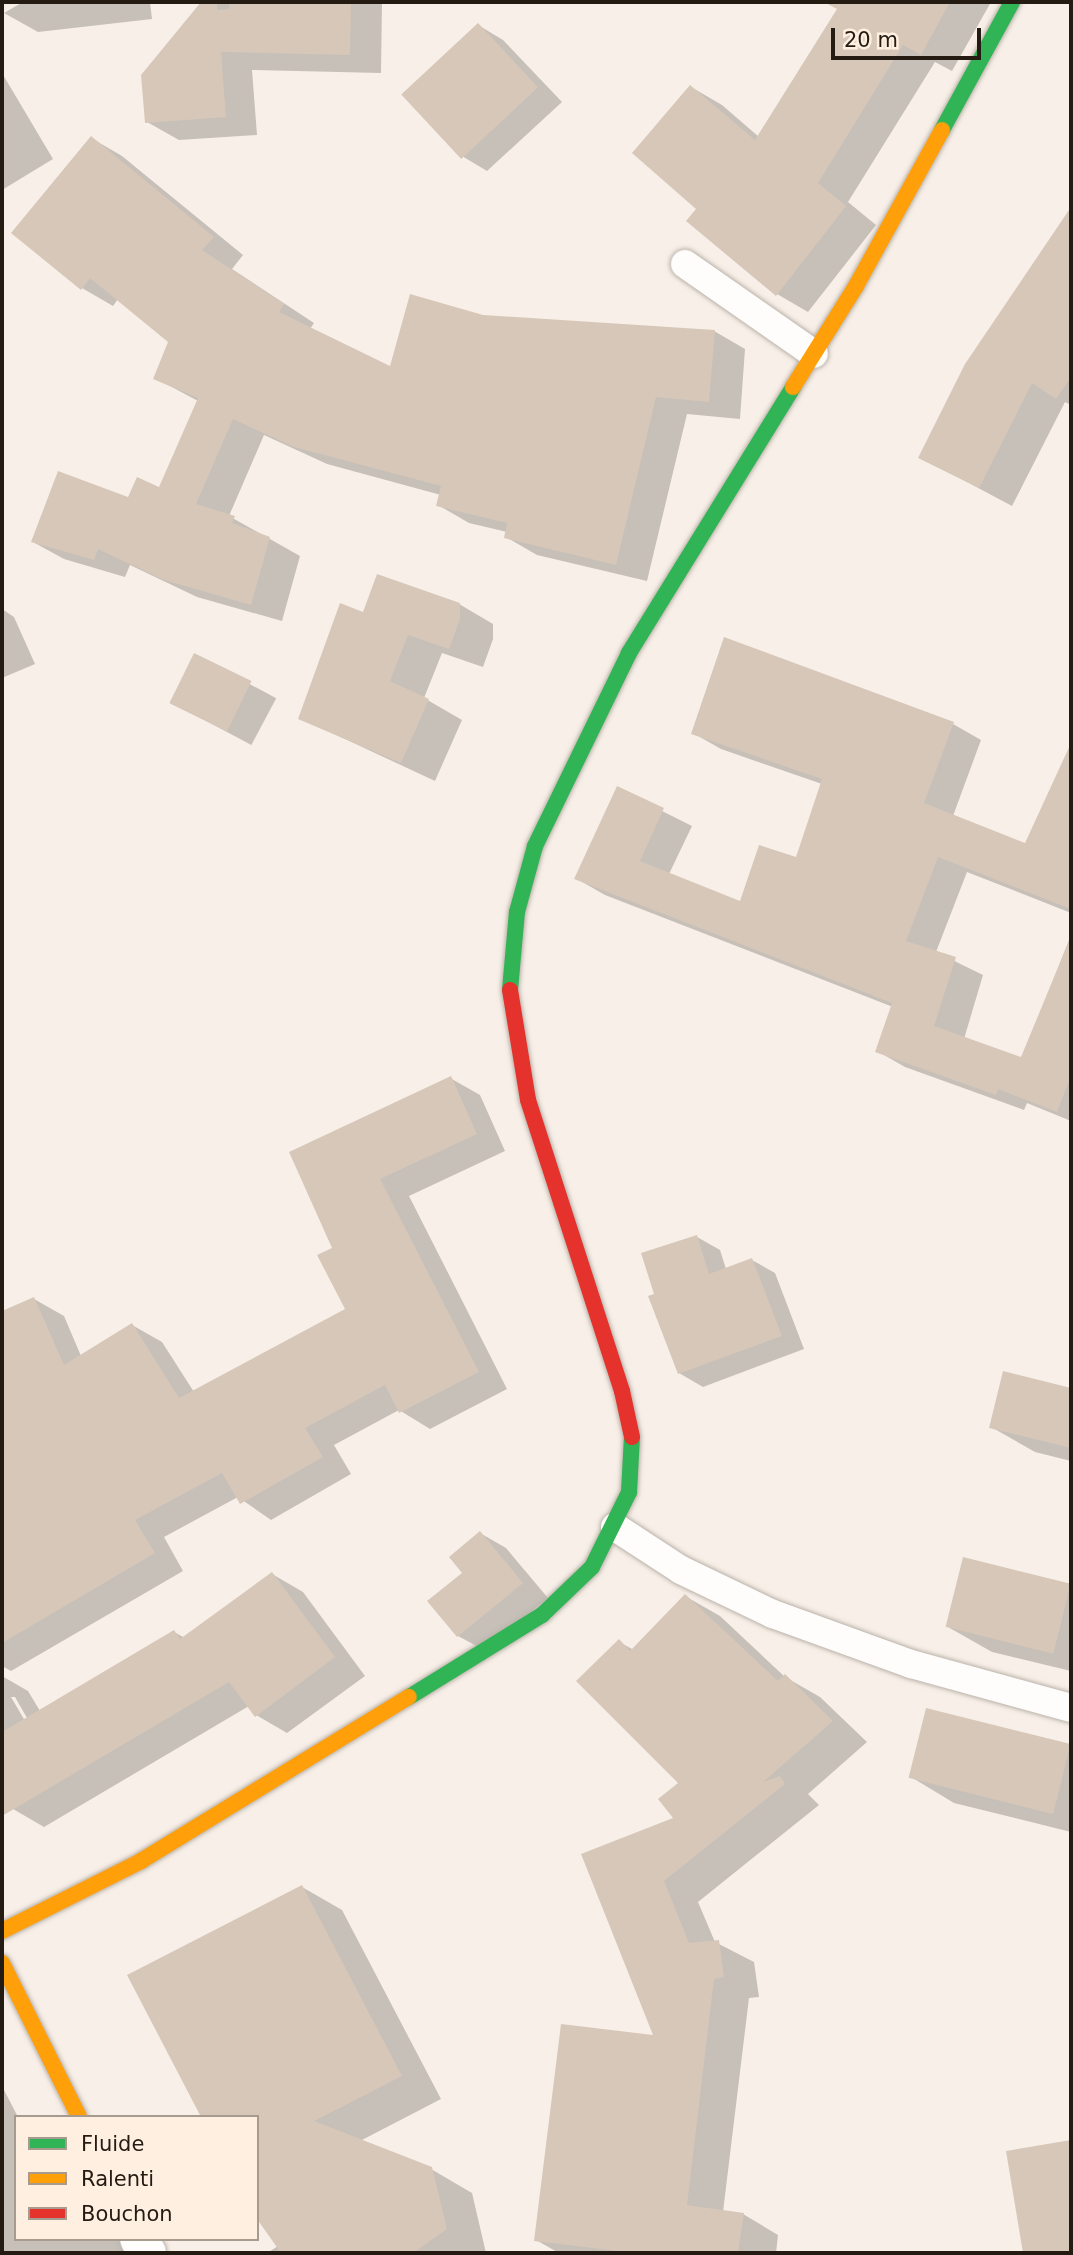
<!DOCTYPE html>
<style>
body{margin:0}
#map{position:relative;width:1073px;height:2255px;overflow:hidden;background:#f8f0e8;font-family:"DejaVu Sans",sans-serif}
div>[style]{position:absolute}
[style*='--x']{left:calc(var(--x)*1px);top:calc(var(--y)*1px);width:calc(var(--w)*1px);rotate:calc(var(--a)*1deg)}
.shadow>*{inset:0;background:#0003;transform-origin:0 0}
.building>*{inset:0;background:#d7c7b9;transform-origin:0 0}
.roads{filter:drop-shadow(0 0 2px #bab2aa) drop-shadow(0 0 2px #bab2aa)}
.lane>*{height:28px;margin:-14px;padding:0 14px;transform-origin:14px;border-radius:14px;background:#fefdfc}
.street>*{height:38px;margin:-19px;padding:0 19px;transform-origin:19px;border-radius:19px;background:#fefdfc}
.fast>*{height:16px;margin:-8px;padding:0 8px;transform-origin:8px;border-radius:8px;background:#30b455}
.slow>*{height:16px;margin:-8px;padding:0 8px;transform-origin:8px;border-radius:8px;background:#ff9f0a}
.jam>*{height:16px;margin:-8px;padding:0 8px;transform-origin:8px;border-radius:8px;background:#e5322d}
span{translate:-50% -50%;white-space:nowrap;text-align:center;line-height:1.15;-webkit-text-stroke:5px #ffefe1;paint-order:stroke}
.frame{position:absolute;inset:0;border:4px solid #241b13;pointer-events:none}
.legend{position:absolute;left:14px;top:2115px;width:245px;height:126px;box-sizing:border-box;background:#ffefe1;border:2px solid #a79a8f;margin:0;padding:9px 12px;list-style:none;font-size:21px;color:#241b13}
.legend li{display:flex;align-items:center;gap:14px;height:35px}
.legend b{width:35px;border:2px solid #a79a8f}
.scale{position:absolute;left:831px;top:28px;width:150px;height:32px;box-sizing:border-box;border:4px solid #241b13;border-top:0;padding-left:9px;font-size:21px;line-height:24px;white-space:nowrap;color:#241b13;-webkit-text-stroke:5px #ffefe1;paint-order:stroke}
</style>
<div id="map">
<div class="shadow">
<i style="clip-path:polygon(23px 2px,150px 2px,152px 19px,38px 32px,4px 13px)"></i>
<i style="clip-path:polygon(204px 2px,382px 2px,381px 73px,252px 70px,257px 135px,179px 140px,147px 122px,143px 75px)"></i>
<i style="clip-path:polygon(827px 2px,991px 2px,952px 71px,935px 62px,848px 202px,876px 225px,808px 312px,777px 294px,699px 208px,691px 87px,722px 105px,759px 137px,839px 9px)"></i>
<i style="clip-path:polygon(478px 25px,503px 40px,562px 102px,487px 171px,462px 156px)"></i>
<i style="clip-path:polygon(2px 73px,53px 159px,2px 190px)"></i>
<i style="clip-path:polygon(91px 138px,122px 156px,243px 255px,232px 269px,314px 323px,310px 329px,391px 368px,483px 316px,714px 331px,745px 349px,740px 419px,687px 414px,647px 581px,537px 555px,506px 537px,507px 532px,469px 523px,438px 505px,441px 495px,327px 464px,264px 435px,229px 516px,300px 556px,282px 621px,197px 597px,130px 565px,125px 577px,64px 559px,33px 542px,160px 490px,198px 401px,155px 378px,170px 342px,118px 299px,113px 306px,82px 288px)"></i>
<i style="clip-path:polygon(1071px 211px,1071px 405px,1065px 402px,1012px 506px,920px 457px,967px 365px)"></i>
<i style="clip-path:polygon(459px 604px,493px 624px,493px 639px,483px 667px,442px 653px,424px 698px,462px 720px,435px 781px,300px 718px,364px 614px)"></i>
<i style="clip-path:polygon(2px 609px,14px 617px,35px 664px,2px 678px)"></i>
<i style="left:195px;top:655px;width:92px;height:53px;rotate:28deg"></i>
<i style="clip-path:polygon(953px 724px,981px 740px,953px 816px,1026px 845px,1066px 758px,1071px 760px,1071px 913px,967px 872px,936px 952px,983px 975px,964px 1039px,1022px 1059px,1071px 935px,1071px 1121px,1027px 1103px,1024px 1110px,905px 1067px,877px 1051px,893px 1007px,605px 895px,577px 879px,618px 789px,692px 826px,669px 874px,741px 903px,797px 859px,822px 784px,721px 749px,693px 733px)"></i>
<i style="clip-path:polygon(450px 1078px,480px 1095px,505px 1151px,409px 1196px,507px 1389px,430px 1429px,399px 1410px,334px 1445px,351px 1474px,271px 1520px,238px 1497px,164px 1537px,183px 1571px,11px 1671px,2px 1666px,2px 1313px,34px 1299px,64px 1316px,81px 1356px,132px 1325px,162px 1342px,194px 1392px,347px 1310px,334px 1248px,291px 1153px)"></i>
<i style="clip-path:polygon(697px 1237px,720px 1250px,726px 1269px,752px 1260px,775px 1273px,804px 1349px,703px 1387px,679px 1373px,656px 1295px)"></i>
<i style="clip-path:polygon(1004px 1373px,1071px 1390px,1071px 1461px,1035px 1452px,991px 1427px)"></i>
<i style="clip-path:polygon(480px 1533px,506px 1548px,548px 1598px,484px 1650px,458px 1636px,464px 1573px)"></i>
<i style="clip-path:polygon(964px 1559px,1071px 1585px,1071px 1671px,992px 1652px,948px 1627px)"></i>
<i style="clip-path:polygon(evenodd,272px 1574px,303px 1592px,365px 1676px,287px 1733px,256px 1715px,249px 1706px,44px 1827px,13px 1809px,2px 1792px,2px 1676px,28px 1691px,40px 1711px,174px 1632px,185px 1638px,272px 1574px,11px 1697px,15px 1697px,31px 1725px,28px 1726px,11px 1697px)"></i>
<i style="clip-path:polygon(685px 1596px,720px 1616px,785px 1677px,820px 1697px,867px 1742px,808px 1794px,819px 1805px,698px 1902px,715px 1942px,754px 1962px,759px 1997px,749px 1998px,723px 2212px,743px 2214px,778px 2235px,776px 2253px,559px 2253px,536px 2240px,656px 2037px,583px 1855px,675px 1819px,681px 1783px,619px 1642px,634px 1650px)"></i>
<i style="clip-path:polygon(927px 1710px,1071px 1746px,1071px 1832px,954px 1803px,911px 1777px)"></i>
<i style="clip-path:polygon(302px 1887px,342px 1910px,441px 2099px,360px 2141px,431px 2169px,472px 2193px,486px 2253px,267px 2253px,278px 2246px)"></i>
<i style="clip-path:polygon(2px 2086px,18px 2117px,16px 2239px,121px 2239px,128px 2253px,2px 2253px)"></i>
<i style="clip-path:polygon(1071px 2142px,1071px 2253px,1025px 2253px,1008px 2153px)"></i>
</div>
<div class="building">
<i style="clip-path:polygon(201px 2px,217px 2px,217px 10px,229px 9px,229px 2px,351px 2px,350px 55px,221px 52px,226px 117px,145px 123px,141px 75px)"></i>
<i style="clip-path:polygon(824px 2px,950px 2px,921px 55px,903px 45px,818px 183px,846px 206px,776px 296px,686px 221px,696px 209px,632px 153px,690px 85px,755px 140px,837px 9px)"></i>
<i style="left:478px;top:23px;width:88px;height:105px;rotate:47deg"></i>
<i style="clip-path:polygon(91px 136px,214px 237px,202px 250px,284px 304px,279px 312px,390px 366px,410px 294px,483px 315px,715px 330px,709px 402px,656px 397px,616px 565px,504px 538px,507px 523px,436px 506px,441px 486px,294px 447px,233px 419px,196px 504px,235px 516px,232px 523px,270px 537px,251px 605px,164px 580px,98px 549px,94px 560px,31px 542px,58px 471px,128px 497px,137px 477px,159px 487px,198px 398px,153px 379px,168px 342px,90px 278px,81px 290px,11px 233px)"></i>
<i style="clip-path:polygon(1071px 207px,1071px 377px,1056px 399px,1032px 383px,979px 488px,918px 458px,965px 364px)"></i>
<i style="clip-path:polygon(377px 574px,460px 603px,460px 619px,449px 649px,408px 635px,390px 681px,429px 699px,401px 763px,298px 719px,340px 603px,363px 612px)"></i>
<i style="clip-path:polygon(724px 637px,954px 722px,924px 803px,1025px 843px,1071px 743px,1071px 909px,938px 857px,906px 941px,956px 957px,934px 1026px,1021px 1057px,1071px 936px,1071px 1076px,1057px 1112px,998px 1089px,996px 1095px,875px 1052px,892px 1003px,574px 879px,617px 786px,664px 808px,640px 861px,740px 901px,759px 845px,796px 857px,822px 779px,691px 734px)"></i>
<i style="left:194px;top:653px;width:64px;height:56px;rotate:26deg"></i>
<i style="clip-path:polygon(451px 1076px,477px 1134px,380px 1179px,479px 1372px,399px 1413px,385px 1385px,305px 1428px,323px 1457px,240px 1504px,222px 1473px,135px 1520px,155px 1553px,2px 1643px,2px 1311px,34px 1297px,64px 1365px,132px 1323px,179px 1398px,345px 1309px,317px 1255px,332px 1248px,289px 1152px)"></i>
<i style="clip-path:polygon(697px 1235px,709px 1274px,752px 1258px,782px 1336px,678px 1374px,648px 1296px,654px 1294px,641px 1253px)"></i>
<i style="clip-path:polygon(1003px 1371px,1071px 1388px,1071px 1448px,989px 1428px)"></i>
<i style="clip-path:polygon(480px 1531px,523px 1583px,457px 1637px,427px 1601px,462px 1573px,449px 1557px)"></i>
<i style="left:963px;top:1557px;width:111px;height:72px;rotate:14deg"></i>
<i style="clip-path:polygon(272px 1572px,335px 1657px,255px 1717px,229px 1682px,2px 1816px,2px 1732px,174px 1630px,180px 1639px)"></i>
<i style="clip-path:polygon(685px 1594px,778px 1681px,785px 1674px,833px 1721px,763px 1782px,780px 1776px,785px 1784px,664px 1881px,689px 1943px,719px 1940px,724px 1977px,714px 1979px,687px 2205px,744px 2213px,738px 2253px,635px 2253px,534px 2241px,561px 2024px,653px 2035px,581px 1854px,673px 1818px,658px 1799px,678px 1783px,576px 1681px,619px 1639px,630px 1651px)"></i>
<i style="left:926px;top:1708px;width:149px;height:72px;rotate:14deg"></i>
<i style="clip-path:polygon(302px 1885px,402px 2076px,314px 2121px,432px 2167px,447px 2229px,413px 2253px,281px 2253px,257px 2219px,257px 2117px,201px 2117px,127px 1975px)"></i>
<i style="clip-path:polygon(1071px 2140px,1071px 2253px,1023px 2253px,1006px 2151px)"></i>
</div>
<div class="roads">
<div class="lane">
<i style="--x:685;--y:264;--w:157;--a:34.9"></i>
<i style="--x:615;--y:1527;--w:79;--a:33.1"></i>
<i style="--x:681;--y:1570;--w:102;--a:25.6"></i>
<i style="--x:773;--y:1614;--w:147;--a:19.9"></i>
<i style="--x:911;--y:1664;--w:166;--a:15.4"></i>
</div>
<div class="street">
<i style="--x:139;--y:2239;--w:16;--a:60"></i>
</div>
<div class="fast">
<i style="--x:942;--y:130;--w:146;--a:-61.3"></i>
<i style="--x:510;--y:990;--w:78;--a:-84.9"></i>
<i style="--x:517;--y:912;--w:68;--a:-74.7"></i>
<i style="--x:535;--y:846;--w:215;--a:-64"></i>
<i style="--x:629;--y:653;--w:312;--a:-58.3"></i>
<i style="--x:409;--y:1697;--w:156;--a:-31.7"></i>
<i style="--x:542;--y:1615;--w:69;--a:-43.8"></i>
<i style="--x:592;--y:1567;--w:84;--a:-63.7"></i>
<i style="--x:629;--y:1492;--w:55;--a:-86.9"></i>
</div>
<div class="slow">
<i style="--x:793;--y:387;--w:119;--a:-58"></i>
<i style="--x:856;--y:286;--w:178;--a:-61.1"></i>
<i style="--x:2;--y:1931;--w:156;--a:-26.7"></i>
<i style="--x:141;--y:1861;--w:314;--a:-31.5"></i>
<i style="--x:2;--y:1963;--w:172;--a:63.4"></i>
</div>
<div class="jam">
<i style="--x:510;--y:990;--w:111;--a:80.7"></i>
<i style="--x:528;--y:1100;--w:306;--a:72.1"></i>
<i style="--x:622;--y:1391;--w:47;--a:77.7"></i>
</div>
</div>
<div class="frame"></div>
<ul class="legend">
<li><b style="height:9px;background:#30b455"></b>Fluide</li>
<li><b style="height:9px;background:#ff9f0a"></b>Ralenti</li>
<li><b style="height:9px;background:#e5322d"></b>Bouchon</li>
</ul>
<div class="scale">20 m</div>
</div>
